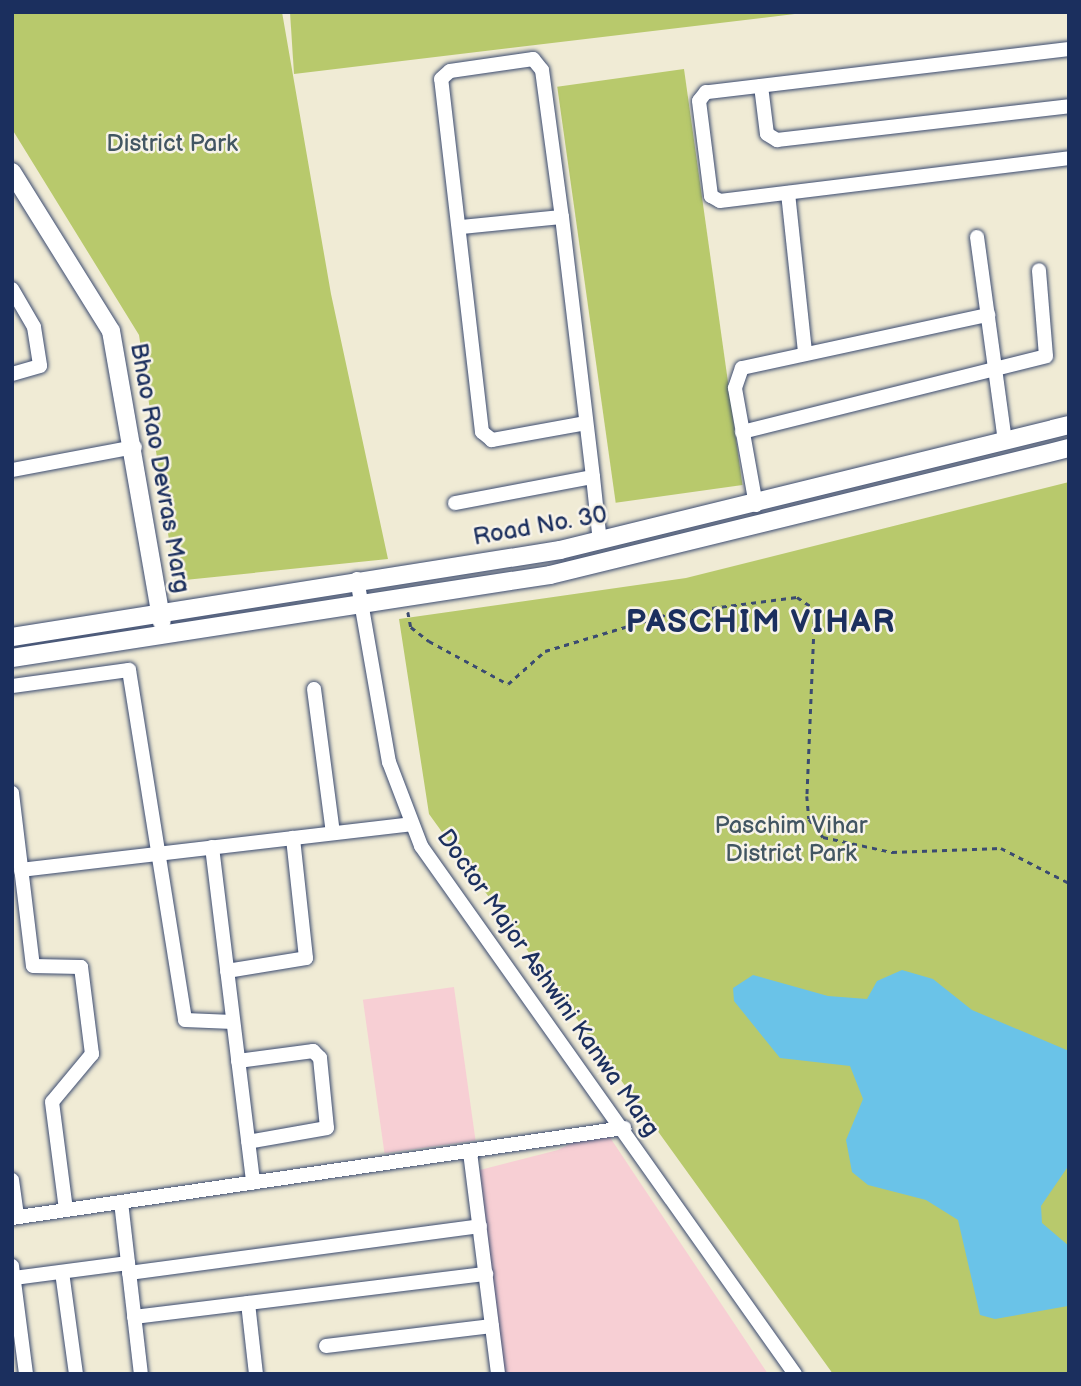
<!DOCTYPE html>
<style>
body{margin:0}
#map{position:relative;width:1081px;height:1386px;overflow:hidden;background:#f0ebd5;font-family:"Balsamiq Sans",sans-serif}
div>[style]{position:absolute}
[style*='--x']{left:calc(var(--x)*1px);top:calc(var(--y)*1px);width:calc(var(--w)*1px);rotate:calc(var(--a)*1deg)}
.built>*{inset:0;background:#f7cfd4;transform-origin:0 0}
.green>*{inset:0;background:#b8c96c;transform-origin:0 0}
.water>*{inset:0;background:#6ac3e8}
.path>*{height:2.5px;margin-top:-1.25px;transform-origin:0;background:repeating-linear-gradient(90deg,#3b4b70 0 5px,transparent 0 10px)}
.roads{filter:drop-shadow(0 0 2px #3b4b70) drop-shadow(0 0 2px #3b4b70)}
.minor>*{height:14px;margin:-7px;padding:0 7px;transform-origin:7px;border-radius:7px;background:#fff}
.tertiary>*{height:18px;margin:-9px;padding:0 9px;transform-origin:9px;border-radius:9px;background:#fff}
span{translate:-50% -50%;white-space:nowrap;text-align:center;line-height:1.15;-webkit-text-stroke:5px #f7f3e8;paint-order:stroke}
.park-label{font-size:24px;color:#425662}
.street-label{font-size:24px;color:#1b2f5e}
.district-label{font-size:32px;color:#1b2f5e;font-weight:700;letter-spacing:2px}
.frame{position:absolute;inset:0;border:14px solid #1b2f5e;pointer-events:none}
</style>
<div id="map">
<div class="built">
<i style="left:454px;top:987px;width:155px;height:92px;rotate:82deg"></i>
<i style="clip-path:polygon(603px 1127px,768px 1374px,503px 1374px,480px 1170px,558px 1150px)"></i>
</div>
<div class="green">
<i style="clip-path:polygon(12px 12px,282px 12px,331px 294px,388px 559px,175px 581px,139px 335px,12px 129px)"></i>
<i style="clip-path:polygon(290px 12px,811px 12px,294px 74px)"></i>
<i style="left:684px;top:69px;width:420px;height:128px;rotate:82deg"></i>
<i style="clip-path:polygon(1069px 482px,1069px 1374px,833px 1374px,429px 814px,399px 619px,686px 578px)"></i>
</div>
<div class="water">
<i style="clip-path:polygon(902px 970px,933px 979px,972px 1010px,1069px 1051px,1069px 1165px,1041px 1206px,1042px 1223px,1069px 1246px,1068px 1306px,995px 1319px,980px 1315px,958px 1220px,926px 1200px,868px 1185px,852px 1172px,846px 1140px,863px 1099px,850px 1066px,780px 1058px,734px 1001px,733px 988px,753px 975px,828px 996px,867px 999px,877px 981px)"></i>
</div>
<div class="path">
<i style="--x:408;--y:612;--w:15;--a:79"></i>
<i style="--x:411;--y:627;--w:23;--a:38"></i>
<i style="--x:429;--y:641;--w:90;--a:28.6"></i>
<i style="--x:508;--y:684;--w:50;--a:-41.7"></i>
<i style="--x:545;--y:651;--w:133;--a:-16.7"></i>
<i style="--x:672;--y:613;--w:126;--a:-7.3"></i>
<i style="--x:797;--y:597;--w:22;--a:34"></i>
<i style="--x:815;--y:609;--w:187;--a:92.4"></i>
<i style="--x:807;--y:796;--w:23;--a:85"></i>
<i style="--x:809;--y:819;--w:23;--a:52"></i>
<i style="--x:823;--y:837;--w:71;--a:12.3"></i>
<i style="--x:892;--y:852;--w:109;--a:-2.1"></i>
<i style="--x:1001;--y:848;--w:76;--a:27.2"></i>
</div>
<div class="roads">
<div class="minor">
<i style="--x:1069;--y:49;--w:366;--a:173.2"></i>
<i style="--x:706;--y:92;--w:11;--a:128"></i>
<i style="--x:699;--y:101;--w:96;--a:82.8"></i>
<i style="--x:711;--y:196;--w:10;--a:29"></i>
<i style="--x:720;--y:201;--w:352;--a:-7"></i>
<i style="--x:761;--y:86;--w:48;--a:82.9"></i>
<i style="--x:767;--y:134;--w:12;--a:31"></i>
<i style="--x:777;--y:140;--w:294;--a:-6.6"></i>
<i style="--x:788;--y:193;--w:161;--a:83.9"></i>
<i style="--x:461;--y:227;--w:101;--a:-5.7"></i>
<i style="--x:977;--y:237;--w:206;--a:82.2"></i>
<i style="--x:12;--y:289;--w:44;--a:59.9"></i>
<i style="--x:34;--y:327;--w:39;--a:81"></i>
<i style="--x:40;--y:366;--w:29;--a:164"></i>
<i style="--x:586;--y:423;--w:96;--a:169.7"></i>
<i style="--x:492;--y:440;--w:13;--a:-141"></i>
<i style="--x:482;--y:432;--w:355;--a:-96.6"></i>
<i style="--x:441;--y:79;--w:12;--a:-42"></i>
<i style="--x:450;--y:71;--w:84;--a:-8.2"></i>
<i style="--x:533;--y:59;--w:14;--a:51"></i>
<i style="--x:542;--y:70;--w:148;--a:82.3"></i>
<i style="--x:562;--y:217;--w:262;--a:83.2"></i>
<i style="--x:593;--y:477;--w:65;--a:83.9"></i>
<i style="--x:742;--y:432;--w:313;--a:-14"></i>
<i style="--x:1046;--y:356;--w:86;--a:-94.7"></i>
<i style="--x:12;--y:470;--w:125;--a:-10.6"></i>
<i style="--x:455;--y:503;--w:140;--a:-10.7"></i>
<i style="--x:756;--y:505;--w:119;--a:-100.2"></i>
<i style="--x:735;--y:388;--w:21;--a:-71"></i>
<i style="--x:742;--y:368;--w:252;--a:-12.2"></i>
<i style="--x:357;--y:579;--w:186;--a:80.1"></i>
<i style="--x:389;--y:762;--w:90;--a:69.1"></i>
<i style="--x:421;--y:846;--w:647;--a:54.69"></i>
<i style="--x:12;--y:686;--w:118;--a:-7.8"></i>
<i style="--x:129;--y:670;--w:354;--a:80.9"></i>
<i style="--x:185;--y:1020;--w:48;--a:2.4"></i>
<i style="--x:314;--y:689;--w:145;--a:82.5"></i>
<i style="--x:12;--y:793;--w:174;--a:83.1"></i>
<i style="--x:33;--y:966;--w:48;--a:1.2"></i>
<i style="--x:81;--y:967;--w:88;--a:82.8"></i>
<i style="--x:92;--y:1054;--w:62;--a:129.8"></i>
<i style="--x:52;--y:1102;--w:109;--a:82.6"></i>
<i style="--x:212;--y:847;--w:338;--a:83"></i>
<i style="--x:21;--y:870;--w:392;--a:-6.7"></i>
<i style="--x:227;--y:971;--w:80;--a:-9.3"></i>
<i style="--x:306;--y:958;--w:121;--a:-96.2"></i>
<i style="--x:238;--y:1061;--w:76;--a:-7.6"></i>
<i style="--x:313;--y:1051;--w:10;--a:45"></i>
<i style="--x:320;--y:1058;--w:70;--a:84.3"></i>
<i style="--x:327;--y:1128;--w:80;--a:170"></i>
<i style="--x:470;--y:1152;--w:224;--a:82.8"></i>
<i style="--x:12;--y:1180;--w:37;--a:82"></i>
<i style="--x:121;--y:1202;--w:173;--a:83.4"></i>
<i style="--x:12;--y:1218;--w:619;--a:-8.37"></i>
<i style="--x:12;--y:1266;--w:109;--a:82.6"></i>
<i style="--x:62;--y:1272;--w:103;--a:82.2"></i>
<i style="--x:129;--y:1273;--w:354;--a:-7.6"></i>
<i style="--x:14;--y:1278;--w:115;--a:-7.5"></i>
<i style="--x:248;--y:1303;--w:71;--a:83.6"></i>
<i style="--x:134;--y:1317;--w:355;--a:-7"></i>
<i style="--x:326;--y:1346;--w:167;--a:-6.9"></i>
</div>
<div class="tertiary">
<i style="--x:12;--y:172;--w:187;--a:58.1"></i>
<i style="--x:111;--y:331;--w:295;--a:80.1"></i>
<i style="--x:12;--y:637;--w:555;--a:-9.02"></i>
<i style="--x:560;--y:550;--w:524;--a:-13.8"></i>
<i style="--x:12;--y:658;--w:544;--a:-8.77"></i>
<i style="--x:550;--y:575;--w:534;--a:-13.75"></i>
</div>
</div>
<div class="park-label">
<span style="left:172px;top:144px">District Park</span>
<span style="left:791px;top:840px">Paschim Vihar<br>District Park</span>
</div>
<div class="street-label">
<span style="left:160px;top:468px;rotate:80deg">Bhao Rao Devras Marg</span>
<span style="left:540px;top:526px;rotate:-10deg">Road No. 30</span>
<span style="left:548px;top:983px;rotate:55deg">Doctor Major Ashwini Kanwa Marg</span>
</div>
<div class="district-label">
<span style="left:761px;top:623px">PASCHIM VIHAR</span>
</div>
<div class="frame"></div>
</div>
